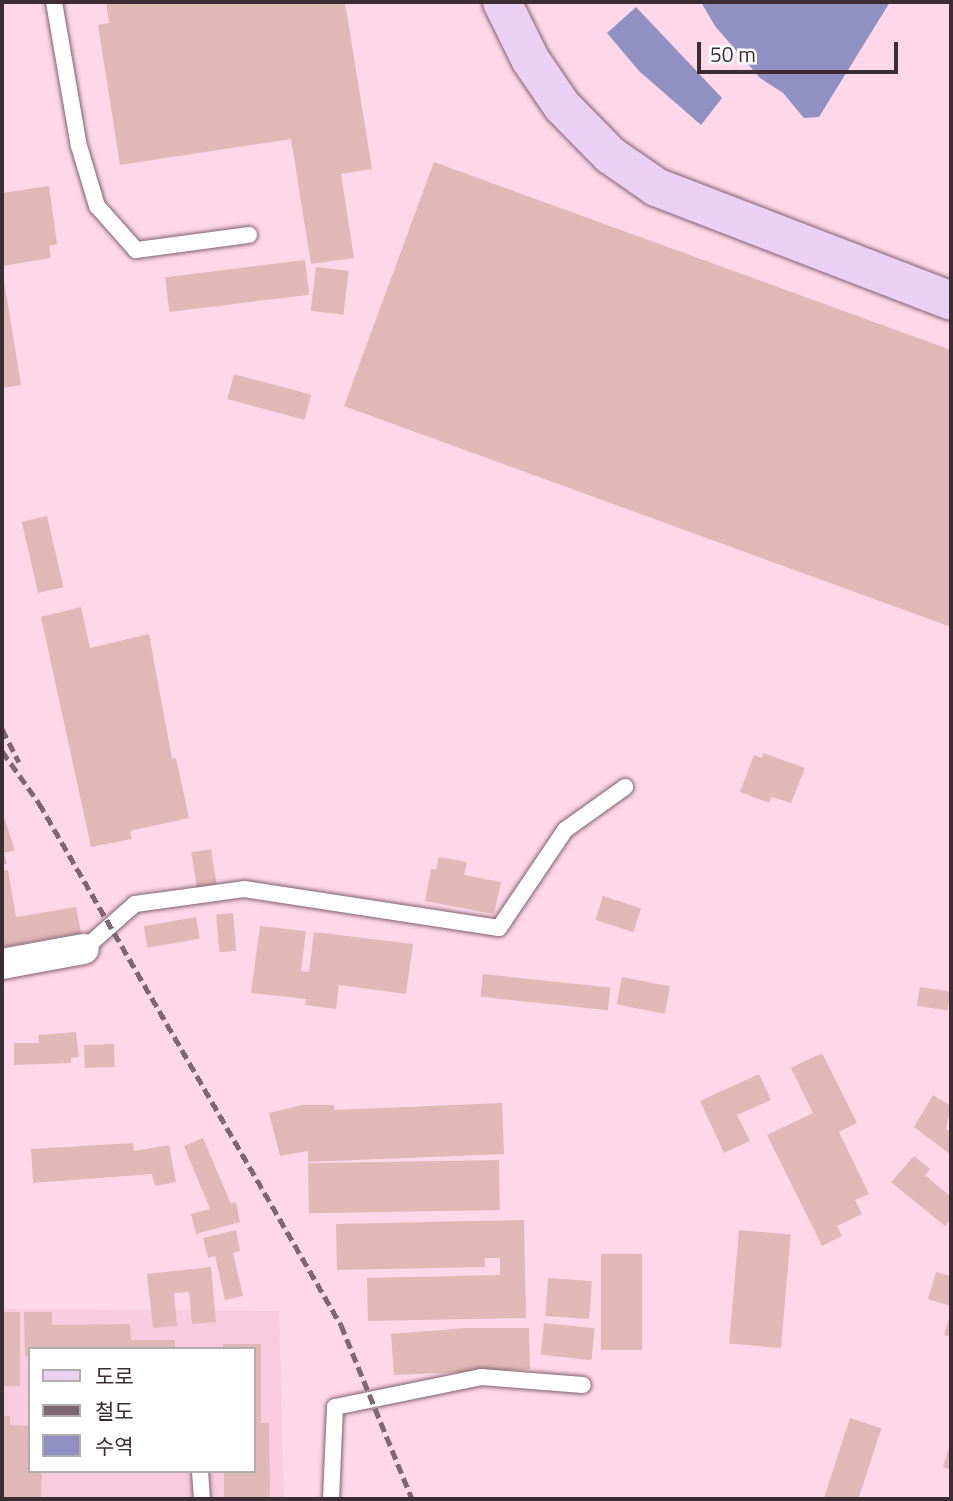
<!DOCTYPE html>
<meta charset="utf-8">
<style>
body{margin:0}
#map{position:relative;width:953px;height:1501px;overflow:hidden;background:#fed8e8;font-family:"Titillium Web","Noto Sans KR",sans-serif}
div>[style]{position:absolute}
[style*='--x']{left:calc(var(--x)*1px);top:calc(var(--y)*1px);width:calc(var(--w)*1px);rotate:calc(var(--a)*1deg)}
.built>*{inset:0;background:#f9cbdf}
.water>*{inset:0;background:#9090c3}
.building>*{inset:0;background:#e0b8b5;transform-origin:0 0}
.roads{filter:drop-shadow(0 0 2px #80606e) drop-shadow(0 0 2px #80606e)}
.lane>*{height:16px;margin:-8px;padding:0 8px;transform-origin:8px;border-radius:8px;background:#fff}
.street>*{height:30px;margin:-15px;padding:0 15px;transform-origin:15px;border-radius:15px;background:#fff}
.secondary>*{height:38px;margin:-19px;padding:0 19px;transform-origin:19px;border-radius:19px;background:#ead0f2}
.rail>*{height:5px;margin-top:-2.5px;transform-origin:0;background:repeating-linear-gradient(90deg,#7e6771 0 10px,transparent 0 15px)}
span{translate:-50% -50%;white-space:nowrap;text-align:center;line-height:1.15;-webkit-text-stroke:5px #fff;paint-order:stroke}
.frame{position:absolute;inset:0;border:4px solid #3c2d34;pointer-events:none}
.legend{position:absolute;left:28px;top:1347px;width:228px;height:126px;box-sizing:border-box;background:#fff;border:2px solid #b1abae;margin:0;padding:9px 12px;list-style:none;font-size:21px;color:#3c2d34}
.legend li{display:flex;align-items:center;gap:14px;height:35px}
.legend b{width:35px;border:2px solid #b1abae}
.scale{position:absolute;left:697px;top:42px;width:201px;height:32px;box-sizing:border-box;border:4px solid #3c2d34;border-top:0;padding-left:9px;font-size:21px;line-height:24px;white-space:nowrap;color:#3c2d34;-webkit-text-stroke:5px #fff;paint-order:stroke}
</style>
<div id="map">
<div class="built">
<i style="clip-path:polygon(evenodd,2px 1309px,279px 1311px,284px 1499px,2px 1499px,2px 1309px,30px 1349px,254px 1349px,254px 1471px,30px 1471px,30px 1349px)"></i>
</div>
<div class="water">
<i style="clip-path:polygon(701px 2px,890px 2px,819px 117px,804px 118px,783px 93px,760px 78px,715px 26px)"></i>
<i style="clip-path:polygon(636px 7px,722px 98px,701px 125px,639px 71px,607px 33px)"></i>
</div>
<div class="building">
<i style="clip-path:polygon(106px 2px,345px 2px,372px 169px,341px 174px,354px 258px,311px 264px,291px 139px,120px 165px,98px 25px,109px 23px)"></i>
<i style="clip-path:polygon(434px 162px,951px 350px,951px 627px,344px 406px)"></i>
<i style="clip-path:polygon(49px 186px,57px 244px,49px 246px,51px 258px,2px 266px,2px 193px)"></i>
<i style="left:305px;top:260px;width:35px;height:141px;rotate:83deg"></i>
<i style="left:316px;top:267px;width:33px;height:44px;rotate:7deg"></i>
<i style="clip-path:polygon(2px 269px,21px 385px,2px 388px)"></i>
<i style="left:234px;top:374px;width:80px;height:26px;rotate:15deg"></i>
<i style="left:47px;top:516px;width:73px;height:26px;rotate:77deg"></i>
<i style="clip-path:polygon(81px 607px,90px 648px,149px 634px,172px 759px,176px 758px,189px 818px,130px 831px,132px 839px,91px 847px,41px 617px)"></i>
<i style="clip-path:polygon(763px 753px,805px 768px,791px 803px,772px 797px,769px 803px,740px 792px,754px 755px,762px 758px)"></i>
<i style="clip-path:polygon(2px 811px,15px 850px,4px 853px,7px 864px,2px 865px)"></i>
<i style="left:211px;top:849px;width:38px;height:20px;rotate:81deg"></i>
<i style="clip-path:polygon(439px 857px,467px 862px,464px 875px,501px 882px,494px 914px,425px 901px,431px 869px,436px 869px)"></i>
<i style="clip-path:polygon(8px 870px,16px 917px,76px 907px,81px 933px,2px 947px,2px 871px)"></i>
<i style="left:603px;top:896px;width:40px;height:25px;rotate:18deg"></i>
<i style="left:233px;top:913px;width:38px;height:17px;rotate:85deg"></i>
<i style="left:196px;top:917px;width:22px;height:53px;rotate:80deg"></i>
<i style="clip-path:polygon(260px 926px,306px 931px,301px 971px,309px 972px,314px 932px,413px 944px,406px 994px,339px 985px,336px 1009px,305px 1005px,306px 999px,251px 993px)"></i>
<i style="left:483px;top:974px;width:128px;height:23px;rotate:6deg"></i>
<i style="left:622px;top:977px;width:49px;height:28px;rotate:11deg"></i>
<i style="left:920px;top:987px;width:31px;height:19px;rotate:9deg"></i>
<i style="clip-path:polygon(76px 1032px,79px 1057px,71px 1058px,71px 1063px,14px 1065px,14px 1043px,39px 1043px,38px 1035px)"></i>
<i style="left:114px;top:1044px;width:23px;height:30px;rotate:88deg"></i>
<i style="clip-path:polygon(822px 1053px,857px 1123px,839px 1132px,869px 1194px,855px 1200px,862px 1214px,837px 1226px,842px 1236px,822px 1246px,767px 1135px,813px 1113px,791px 1068px)"></i>
<i style="clip-path:polygon(759px 1074px,771px 1100px,737px 1115px,750px 1141px,724px 1153px,700px 1101px)"></i>
<i style="clip-path:polygon(933px 1095px,951px 1106px,946px 1129px,951px 1133px,951px 1155px,914px 1127px)"></i>
<i style="clip-path:polygon(502px 1103px,504px 1154px,308px 1162px,308px 1151px,280px 1156px,269px 1113px,302px 1105px,334px 1105px,334px 1110px)"></i>
<i style="clip-path:polygon(203px 1138px,231px 1204px,236px 1202px,240px 1222px,196px 1234px,191px 1214px,210px 1209px,184px 1146px)"></i>
<i style="clip-path:polygon(133px 1143px,134px 1151px,169px 1145px,176px 1182px,155px 1186px,152px 1174px,33px 1183px,31px 1149px)"></i>
<i style="clip-path:polygon(914px 1156px,930px 1169px,925px 1175px,951px 1197px,951px 1219px,945px 1226px,891px 1182px)"></i>
<i style="left:499px;top:1160px;width:50px;height:191px;rotate:89deg"></i>
<i style="clip-path:polygon(524px 1220px,526px 1318px,368px 1321px,367px 1278px,500px 1275px,500px 1258px,485px 1258px,485px 1267px,337px 1270px,336px 1224px)"></i>
<i style="clip-path:polygon(236px 1230px,240px 1251px,233px 1253px,243px 1296px,225px 1300px,215px 1256px,208px 1258px,203px 1238px)"></i>
<i style="left:739px;top:1230px;width:52px;height:114px;rotate:5deg"></i>
<i style="left:601px;top:1254px;width:41px;height:96px"></i>
<i style="clip-path:polygon(211px 1267px,216px 1322px,192px 1324px,189px 1292px,174px 1293px,177px 1326px,153px 1328px,147px 1274px)"></i>
<i style="clip-path:polygon(936px 1272px,951px 1276px,951px 1306px,928px 1299px)"></i>
<i style="left:548px;top:1278px;width:44px;height:38px;rotate:4deg"></i>
<i style="left:2px;top:1312px;width:18px;height:74px"></i>
<i style="clip-path:polygon(24px 1312px,52px 1312px,52px 1325px,130px 1324px,131px 1340px,175px 1340px,175px 1349px,30px 1349px,30px 1356px,25px 1356px)"></i>
<i style="clip-path:polygon(951px 1312px,951px 1337px,944px 1335px)"></i>
<i style="left:544px;top:1323px;width:51px;height:32px;rotate:6deg"></i>
<i style="clip-path:polygon(465px 1328px,529px 1328px,530px 1369px,394px 1375px,391px 1334px)"></i>
<i style="clip-path:polygon(223px 1344px,261px 1344px,261px 1423px,269px 1423px,270px 1499px,224px 1499px,224px 1471px,254px 1471px,254px 1349px,223px 1349px)"></i>
<i style="clip-path:polygon(2px 1416px,10px 1416px,10px 1425px,30px 1426px,30px 1471px,42px 1471px,41px 1499px,2px 1499px)"></i>
<i style="left:850px;top:1418px;width:33px;height:85px;rotate:18deg"></i>
<i style="clip-path:polygon(951px 1442px,951px 1470px,943px 1467px)"></i>
</div>
<div class="roads">
<div class="lane">
<i style="--x:54;--y:2;--w:146;--a:80.2"></i>
<i style="--x:79;--y:146;--w:63;--a:73.3"></i>
<i style="--x:97;--y:206;--w:59;--a:48.4"></i>
<i style="--x:136;--y:250;--w:114;--a:-7.6"></i>
<i style="--x:84;--y:949;--w:68;--a:-41.4"></i>
<i style="--x:135;--y:904;--w:110;--a:-7.8"></i>
<i style="--x:244;--y:889;--w:258;--a:8.7"></i>
<i style="--x:499;--y:928;--w:118;--a:-56"></i>
<i style="--x:565;--y:830;--w:74;--a:-35.6"></i>
<i style="--x:200;--y:1471;--w:28;--a:86"></i>
<i style="--x:331;--y:1499;--w:92;--a:-87.5"></i>
<i style="--x:335;--y:1407;--w:149;--a:-11.6"></i>
<i style="--x:481;--y:1377;--w:102;--a:4.5"></i>
</div>
<div class="street">
<i style="--x:2;--y:964;--w:83;--a:-10.4"></i>
</div>
<div class="secondary">
<i style="--x:502;--y:2;--w:64;--a:63.8"></i>
<i style="--x:530;--y:59;--w:57;--a:55.8"></i>
<i style="--x:562;--y:106;--w:69;--a:45.6"></i>
<i style="--x:610;--y:155;--w:56;--a:34.8"></i>
<i style="--x:656;--y:187;--w:316;--a:21.1"></i>
</div>
</div>
<div class="rail">
<i style="--x:2;--y:729;--w:37;--a:63"></i>
<i style="--x:2;--y:751;--w:64;--a:54.6"></i>
<i style="--x:39;--y:803;--w:603;--a:59.95"></i>
<i style="--x:341;--y:1325;--w:188;--a:67.8"></i>
</div>
<div class="frame"></div>
<ul class="legend">
<li><b style="height:9px;background:#ead0f2"></b>도로</li>
<li><b style="height:9px;background:#7e6771"></b>철도</li>
<li><b style="height:19px;background:#9090c3"></b>수역</li>
</ul>
<div class="scale">50 m</div>
</div>
